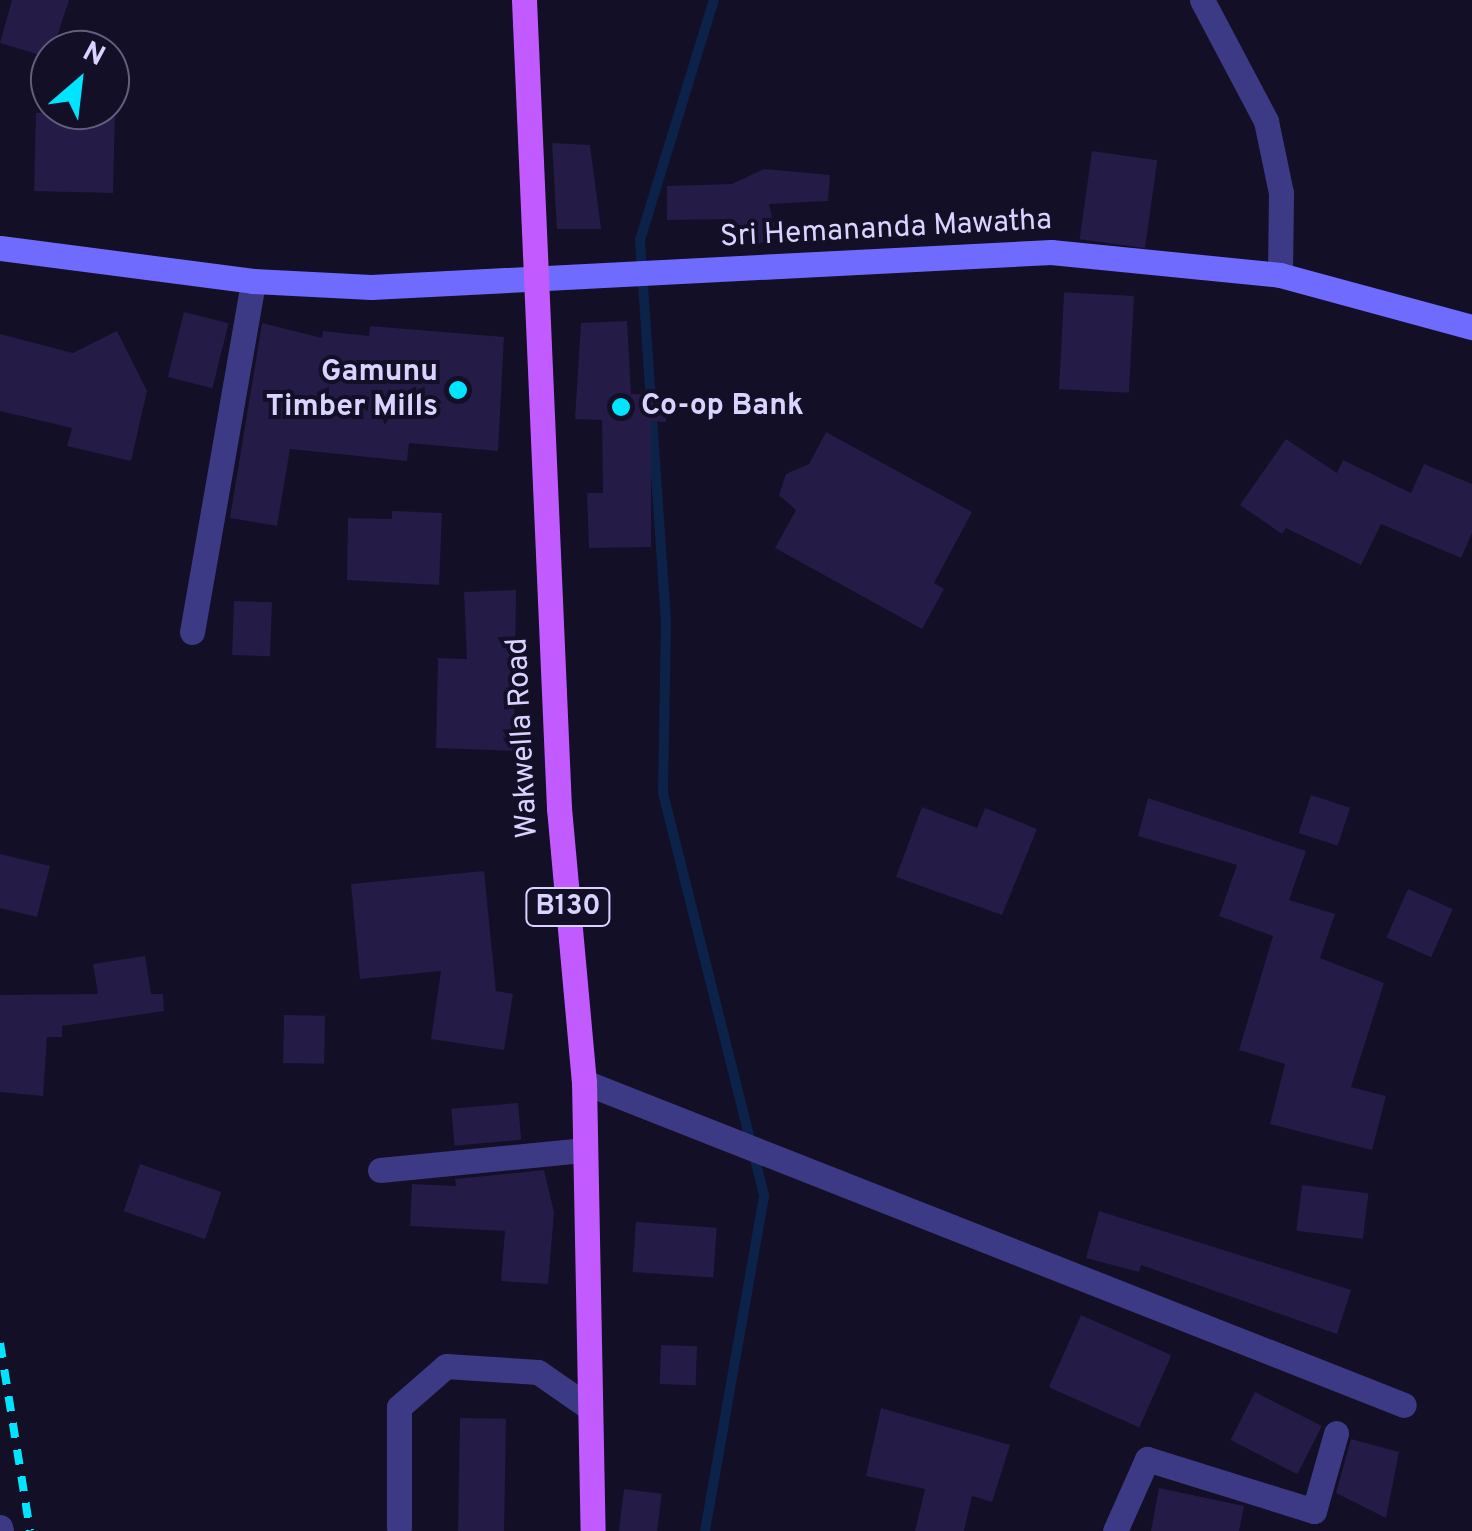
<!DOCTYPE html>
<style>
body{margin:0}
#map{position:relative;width:1472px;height:1531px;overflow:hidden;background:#130f26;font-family:Overpass,sans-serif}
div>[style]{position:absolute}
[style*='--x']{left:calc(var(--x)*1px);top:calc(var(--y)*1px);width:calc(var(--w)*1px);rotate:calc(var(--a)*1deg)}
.stream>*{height:10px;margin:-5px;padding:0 5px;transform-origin:5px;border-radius:5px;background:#0c2248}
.building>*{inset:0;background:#241b47;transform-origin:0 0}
.street>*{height:25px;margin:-12.5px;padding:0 12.5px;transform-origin:12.5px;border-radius:12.5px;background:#3d3a85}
.secondary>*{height:25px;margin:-12.5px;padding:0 12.5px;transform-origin:12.5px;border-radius:12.5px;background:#6f6bff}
.primary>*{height:25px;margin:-12.5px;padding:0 12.5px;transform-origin:12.5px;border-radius:12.5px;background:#c25bff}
.rail>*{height:8px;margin-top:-4px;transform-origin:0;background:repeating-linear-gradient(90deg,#00e5ff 0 15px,transparent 0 27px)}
.dots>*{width:28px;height:28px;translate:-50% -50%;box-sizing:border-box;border:5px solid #130f26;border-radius:50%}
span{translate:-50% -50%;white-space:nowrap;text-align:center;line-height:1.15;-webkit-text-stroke:8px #130f26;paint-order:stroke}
.shield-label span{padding:2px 8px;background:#130f26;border:2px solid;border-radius:8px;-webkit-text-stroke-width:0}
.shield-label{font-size:28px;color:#d9d4ff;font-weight:700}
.street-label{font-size:30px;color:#d9d4ff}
.poi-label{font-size:30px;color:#d9d4ff;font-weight:700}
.right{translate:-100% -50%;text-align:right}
.left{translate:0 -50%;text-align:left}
.north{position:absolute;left:30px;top:30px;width:100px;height:100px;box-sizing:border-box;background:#130f26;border:2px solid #625e7d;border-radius:50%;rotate:28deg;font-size:28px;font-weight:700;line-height:40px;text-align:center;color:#d9d4ff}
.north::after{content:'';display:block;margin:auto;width:35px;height:45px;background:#00e5ff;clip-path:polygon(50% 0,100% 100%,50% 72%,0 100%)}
</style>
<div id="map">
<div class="stream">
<i style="--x:705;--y:1531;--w:341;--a:-80"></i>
<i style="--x:764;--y:1195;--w:415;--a:-104.1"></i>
<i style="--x:663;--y:792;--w:170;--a:-89"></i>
<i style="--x:666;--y:622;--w:383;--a:-93.9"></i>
<i style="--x:640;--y:240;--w:251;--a:-72.9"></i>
</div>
<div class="building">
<i style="clip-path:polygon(12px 0,69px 0,50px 58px,0 43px)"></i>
<i style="clip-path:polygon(76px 110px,115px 110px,113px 193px,34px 191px,36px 113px)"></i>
<i style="clip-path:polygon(552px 143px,590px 145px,601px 229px,557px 229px)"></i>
<i style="left:1092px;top:151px;width:66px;height:89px;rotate:8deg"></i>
<i style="clip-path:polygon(764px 169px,830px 175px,828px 201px,769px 204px,777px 237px,758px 244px,733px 219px,667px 220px,667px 186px,732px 184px)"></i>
<i style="left:1134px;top:296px;width:97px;height:70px;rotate:93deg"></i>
<i style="left:184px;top:312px;width:46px;height:67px;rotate:14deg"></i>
<i style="clip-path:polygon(627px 321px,631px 394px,667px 395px,666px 422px,651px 421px,651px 547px,589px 548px,587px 493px,603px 493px,602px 420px,575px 419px,581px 323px)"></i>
<i style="clip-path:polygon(262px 323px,322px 338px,323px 331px,369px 336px,370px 326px,504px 337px,498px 451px,409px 443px,407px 461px,290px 449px,277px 526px,230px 518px)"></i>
<i style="clip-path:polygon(117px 331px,147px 391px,131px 461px,67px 446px,72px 428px,0 411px,0 334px,73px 353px)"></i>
<i style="clip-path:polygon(826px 432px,972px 512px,934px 583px,944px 589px,922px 629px,775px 548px,796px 510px,779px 495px,786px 474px,809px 464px)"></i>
<i style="clip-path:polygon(1286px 439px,1337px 473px,1343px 460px,1411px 493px,1424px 464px,1472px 484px,1472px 533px,1461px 558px,1381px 524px,1361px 565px,1286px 528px,1282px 534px,1240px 505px)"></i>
<i style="clip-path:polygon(392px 511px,442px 513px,439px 585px,347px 580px,348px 518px,392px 519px)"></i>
<i style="clip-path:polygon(516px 590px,514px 751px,436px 748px,438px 658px,467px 659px,464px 592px)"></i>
<i style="left:234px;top:601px;width:38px;height:54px;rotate:2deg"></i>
<i style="left:1311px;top:795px;width:41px;height:40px;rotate:18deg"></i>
<i style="clip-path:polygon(1148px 798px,1306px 851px,1289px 900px,1335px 914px,1320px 958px,1384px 983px,1351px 1087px,1386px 1096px,1372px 1150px,1270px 1124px,1285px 1064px,1239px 1050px,1273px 936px,1219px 916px,1237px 865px,1138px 836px)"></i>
<i style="clip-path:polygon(922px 807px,977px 828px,985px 808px,1037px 829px,1002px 915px,896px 877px)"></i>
<i style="clip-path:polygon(0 854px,50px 866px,37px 917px,0 908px)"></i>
<i style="clip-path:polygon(484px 871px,496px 991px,513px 994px,504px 1050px,431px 1039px,441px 971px,360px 979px,351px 884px)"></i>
<i style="left:1408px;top:889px;width:49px;height:53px;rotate:24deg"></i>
<i style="clip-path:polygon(145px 956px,151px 994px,163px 994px,164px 1011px,62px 1026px,62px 1037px,47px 1037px,43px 1096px,0 1092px,0 995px,98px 994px,93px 964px)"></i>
<i style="left:284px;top:1015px;width:41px;height:48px;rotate:1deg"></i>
<i style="left:518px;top:1103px;width:37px;height:67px;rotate:85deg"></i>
<i style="left:140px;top:1164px;width:86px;height:50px;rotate:19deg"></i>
<i style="clip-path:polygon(544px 1170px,554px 1212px,548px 1284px,501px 1281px,505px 1231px,410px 1226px,412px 1184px,456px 1186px,455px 1179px)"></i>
<i style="left:1302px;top:1185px;width:67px;height:46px;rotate:7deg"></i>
<i style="clip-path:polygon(1099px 1211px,1351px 1290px,1337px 1334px,1141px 1265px,1139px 1272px,1086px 1258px)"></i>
<i style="left:636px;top:1222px;width:81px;height:50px;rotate:4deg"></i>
<i style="left:1081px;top:1315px;width:99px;height:79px;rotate:24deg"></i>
<i style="left:661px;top:1345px;width:36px;height:39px;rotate:2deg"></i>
<i style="left:1255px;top:1392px;width:75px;height:54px;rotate:27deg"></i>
<i style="clip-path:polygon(881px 1408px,1010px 1445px,992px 1502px,972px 1496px,964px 1531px,915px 1531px,925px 1489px,866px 1476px)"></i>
<i style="left:460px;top:1418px;width:46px;height:113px;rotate:1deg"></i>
<i style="clip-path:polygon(1351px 1439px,1399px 1452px,1386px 1518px,1336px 1493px)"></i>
<i style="clip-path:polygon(1159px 1488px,1244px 1506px,1239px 1531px,1151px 1531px)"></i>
<i style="left:624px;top:1489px;width:38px;height:42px;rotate:7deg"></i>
</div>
<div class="street">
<i style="--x:1202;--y:0;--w:137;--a:62.1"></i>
<i style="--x:1266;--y:121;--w:74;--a:78.2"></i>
<i style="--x:1281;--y:193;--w:82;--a:90.7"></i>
<i style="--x:192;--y:632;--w:356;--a:-80.1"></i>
<i style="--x:584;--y:1082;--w:881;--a:21.5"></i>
<i style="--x:380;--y:1170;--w:206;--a:-5.6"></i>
<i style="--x:0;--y:1527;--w:4;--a:76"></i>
<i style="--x:399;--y:1527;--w:120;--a:-90"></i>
<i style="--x:399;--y:1407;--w:62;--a:-41.1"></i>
<i style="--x:446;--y:1366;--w:92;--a:3.7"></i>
<i style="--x:538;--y:1372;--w:63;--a:34.7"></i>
<i style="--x:1115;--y:1531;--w:79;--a:-66"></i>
<i style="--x:1147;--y:1459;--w:175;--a:17.3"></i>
<i style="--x:1314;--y:1511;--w:81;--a:-74.2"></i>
</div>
<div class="secondary">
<i style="--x:0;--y:248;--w:255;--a:7.4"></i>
<i style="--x:253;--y:281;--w:118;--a:2.9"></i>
<i style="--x:371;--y:287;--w:681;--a:-2.95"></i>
<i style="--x:1051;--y:252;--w:230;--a:5.7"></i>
<i style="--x:1280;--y:275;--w:199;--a:15.2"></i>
</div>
<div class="primary">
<i style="--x:524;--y:0;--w:809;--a:87.52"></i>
<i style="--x:559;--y:808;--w:275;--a:84.8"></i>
<i style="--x:584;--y:1082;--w:449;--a:88.9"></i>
</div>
<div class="rail">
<i style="--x:0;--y:1343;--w:190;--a:80.9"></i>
</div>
<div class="dots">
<i style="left:458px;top:390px;background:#00e5ff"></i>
<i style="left:621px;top:407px;background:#00e5ff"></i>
</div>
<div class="shield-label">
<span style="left:568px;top:907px">B130</span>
</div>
<div class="street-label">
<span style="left:886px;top:230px;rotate:-3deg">Sri Hemananda Mawatha</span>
<span style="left:524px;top:738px;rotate:-93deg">Wakwella Road</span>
</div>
<div class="poi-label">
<span class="right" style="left:438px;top:390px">Gamunu<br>Timber Mills</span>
<span class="left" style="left:641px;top:407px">Co-op Bank</span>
</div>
<div class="north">N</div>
</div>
